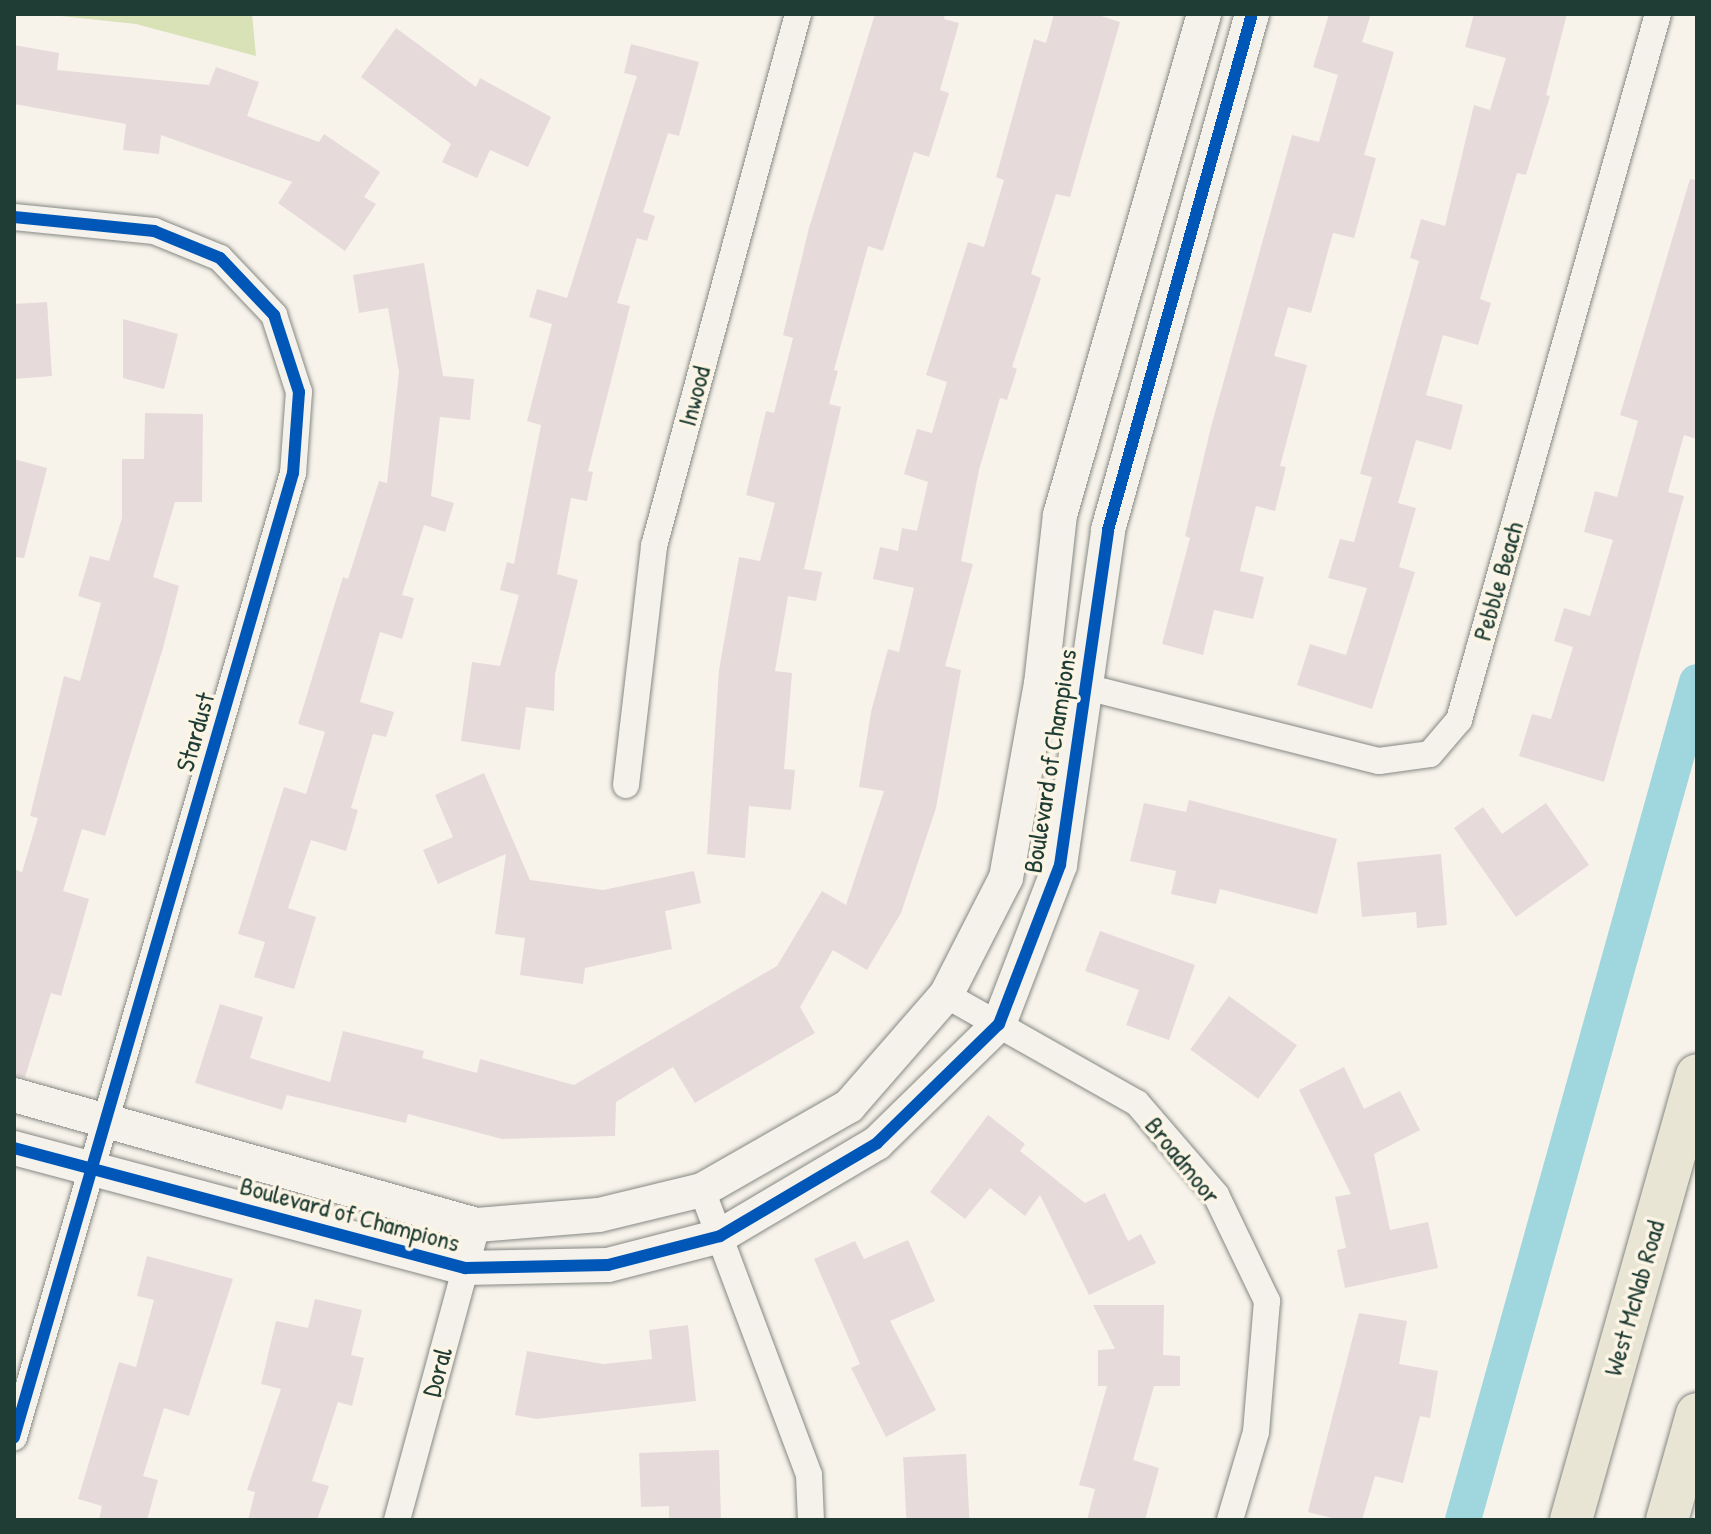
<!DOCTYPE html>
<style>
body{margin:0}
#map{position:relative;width:1711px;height:1534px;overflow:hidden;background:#f7f3ea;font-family:"Patrick Hand",sans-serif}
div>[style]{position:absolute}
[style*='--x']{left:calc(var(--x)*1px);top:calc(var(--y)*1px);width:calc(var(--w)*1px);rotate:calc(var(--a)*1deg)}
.green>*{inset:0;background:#d8e2b6}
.canal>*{height:36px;margin:-18px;padding:0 18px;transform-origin:18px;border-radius:18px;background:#a0d6dd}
.building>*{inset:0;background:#e7dadb;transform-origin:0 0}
.roads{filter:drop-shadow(0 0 2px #868984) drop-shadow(0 0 2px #868984)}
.minor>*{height:26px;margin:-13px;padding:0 13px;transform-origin:13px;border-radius:13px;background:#f5f2ec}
.tertiary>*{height:34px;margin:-17px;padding:0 17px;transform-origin:17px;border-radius:17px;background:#f5f2ec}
.primary>*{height:42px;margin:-21px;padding:0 21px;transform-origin:21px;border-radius:21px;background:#e9e5d4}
.cycleway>*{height:12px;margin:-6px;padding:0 6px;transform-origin:6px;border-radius:6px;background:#0057b8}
span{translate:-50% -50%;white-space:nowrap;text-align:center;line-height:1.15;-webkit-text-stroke:7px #fcf5e5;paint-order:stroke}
.street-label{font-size:26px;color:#1f3d34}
.frame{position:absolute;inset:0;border:16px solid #1f3d34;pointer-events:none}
</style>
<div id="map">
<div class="green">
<i style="clip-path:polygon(42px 14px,252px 14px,256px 56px,136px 24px)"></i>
</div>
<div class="canal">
<i style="--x:1463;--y:1520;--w:870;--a:-74.4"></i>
</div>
<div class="building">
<i style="clip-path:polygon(875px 14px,945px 14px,944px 19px,959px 23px,940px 90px,949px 93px,929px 157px,914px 152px,883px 251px,868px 246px,834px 370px,838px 371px,829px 404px,841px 407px,804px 569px,822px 572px,816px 601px,788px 596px,775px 671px,792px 673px,784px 769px,795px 770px,791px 810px,749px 806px,745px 858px,707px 854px,719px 670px,739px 557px,760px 561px,775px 503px,746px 495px,766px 411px,774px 413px,793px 338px,783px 335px,809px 228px)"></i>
<i style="clip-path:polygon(1054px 14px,1095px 14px,1120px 22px,1070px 197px,1056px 194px,1031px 274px,1041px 278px,1012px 367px,1017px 369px,1007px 400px,1000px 398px,979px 470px,961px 561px,973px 564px,945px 666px,961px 670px,936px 808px,901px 913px,867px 970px,833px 950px,800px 1007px,815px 1033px,695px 1103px,673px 1067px,616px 1102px,615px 1136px,502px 1139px,408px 1114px,406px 1123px,287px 1095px,282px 1110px,195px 1083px,220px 1004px,263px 1017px,250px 1058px,330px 1082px,343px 1031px,424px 1051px,422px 1058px,477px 1073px,480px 1059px,574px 1085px,777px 966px,822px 891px,846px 905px,884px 791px,859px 787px,871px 712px,888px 649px,899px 652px,914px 588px,873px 579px,880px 547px,898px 551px,902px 528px,917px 531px,928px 482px,904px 474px,917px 429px,932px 433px,947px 382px,926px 375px,968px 242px,984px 247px,1004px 180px,996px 177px,1034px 39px,1046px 43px)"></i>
<i style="clip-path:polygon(1329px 14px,1371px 14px,1362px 42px,1394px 52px,1364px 155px,1376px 158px,1354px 238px,1333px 233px,1311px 313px,1288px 307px,1274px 356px,1307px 365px,1280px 466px,1286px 467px,1275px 511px,1256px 506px,1240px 571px,1264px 577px,1253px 619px,1214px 610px,1203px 655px,1162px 644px,1190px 538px,1185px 536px,1211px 427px,1292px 135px,1319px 142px,1338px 75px,1313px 67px)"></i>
<i style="clip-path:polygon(1474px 14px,1567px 14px,1546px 95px,1550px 96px,1526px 175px,1517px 173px,1480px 299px,1491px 303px,1478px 345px,1443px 335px,1426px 395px,1463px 405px,1451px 450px,1416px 440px,1398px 503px,1416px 508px,1399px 567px,1415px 572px,1372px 709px,1297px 685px,1310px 644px,1346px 655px,1367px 588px,1328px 578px,1340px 539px,1354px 542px,1372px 477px,1360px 474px,1419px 261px,1410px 258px,1421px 219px,1445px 226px,1474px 105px,1490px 110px,1506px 58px,1465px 47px)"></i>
<i style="clip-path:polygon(396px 28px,476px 87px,480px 78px,551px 117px,528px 167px,490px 150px,477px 178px,442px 162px,451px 144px,361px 77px)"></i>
<i style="clip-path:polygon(631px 44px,699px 62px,679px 136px,668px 133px,643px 212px,655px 216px,647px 241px,637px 238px,617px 303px,630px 306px,588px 471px,593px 472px,587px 501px,571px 498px,557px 574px,578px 580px,555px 674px,554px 711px,526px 707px,520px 750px,461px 741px,472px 662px,500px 666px,519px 595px,500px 590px,507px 562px,514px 564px,541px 425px,527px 421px,552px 324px,529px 317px,537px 289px,567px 298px,637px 76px,624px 73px)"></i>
<i style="clip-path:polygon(14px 45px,59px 53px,57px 70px,209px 85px,216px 67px,259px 82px,247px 116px,319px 142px,324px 134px,380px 172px,364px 197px,376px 204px,345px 251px,278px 203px,292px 182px,161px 135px,159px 154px,123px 150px,126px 124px,14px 104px)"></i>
<i style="clip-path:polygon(1690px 179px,1697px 180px,1697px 439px,1684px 435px,1668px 492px,1684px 496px,1604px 782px,1519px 756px,1532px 714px,1551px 719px,1573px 647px,1554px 641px,1564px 608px,1590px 616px,1613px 540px,1584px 532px,1595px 491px,1617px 497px,1638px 421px,1620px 415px)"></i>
<i style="clip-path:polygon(424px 263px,443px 376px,474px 379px,470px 420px,440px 417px,431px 496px,454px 503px,445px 532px,424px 525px,402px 595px,414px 598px,402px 639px,380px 632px,360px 702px,394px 712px,386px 737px,373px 734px,351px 808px,358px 810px,346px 851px,311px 840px,288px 908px,316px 917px,294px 989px,254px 977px,265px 942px,238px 934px,284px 787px,306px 794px,325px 732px,298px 724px,343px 577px,348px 579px,379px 481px,387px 483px,399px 372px,388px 308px,359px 313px,353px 275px)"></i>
<i style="clip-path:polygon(47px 302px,52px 376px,14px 379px,14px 304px)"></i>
<i style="clip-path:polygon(123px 319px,178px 334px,164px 389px,123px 378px)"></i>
<i style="clip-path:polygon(145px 413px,203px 414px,202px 502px,175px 502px,153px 577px,179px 586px,163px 648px,105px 836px,82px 829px,63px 891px,89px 899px,61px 996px,51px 993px,25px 1077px,14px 1076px,14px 869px,22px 872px,38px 818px,30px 816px,64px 676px,80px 681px,101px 603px,78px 596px,90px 556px,109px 561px,122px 518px,122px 459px,144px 459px)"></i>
<i style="clip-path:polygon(14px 459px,47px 468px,24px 558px,14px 557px)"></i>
<i style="clip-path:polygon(484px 773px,530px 880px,603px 890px,694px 871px,701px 903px,665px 911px,672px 949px,585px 968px,583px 984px,520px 975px,525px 938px,495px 934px,506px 854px,438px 884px,423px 850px,453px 837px,435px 795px)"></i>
<i style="clip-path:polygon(1189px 800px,1337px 839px,1317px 914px,1220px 889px,1216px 904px,1171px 894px,1176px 871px,1130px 861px,1144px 803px,1186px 812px)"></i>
<i style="clip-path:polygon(1546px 803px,1589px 865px,1516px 917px,1454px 828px,1483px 807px,1502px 834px)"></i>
<i style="clip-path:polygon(1441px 854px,1447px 925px,1417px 928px,1416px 912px,1362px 917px,1357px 862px)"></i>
<i style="clip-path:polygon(1100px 931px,1195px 965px,1169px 1040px,1126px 1025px,1139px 990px,1085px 971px)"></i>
<i style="left:1229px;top:996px;width:84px;height:66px;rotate:36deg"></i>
<i style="clip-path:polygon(1344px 1067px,1364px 1109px,1400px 1091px,1420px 1130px,1374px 1154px,1390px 1230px,1428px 1222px,1438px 1268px,1345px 1288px,1337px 1250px,1346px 1248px,1335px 1197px,1351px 1194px,1299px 1090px)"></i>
<i style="clip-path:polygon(988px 1115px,1025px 1144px,1020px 1151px,1085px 1203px,1105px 1193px,1128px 1241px,1141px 1234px,1156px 1263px,1089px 1295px,1040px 1195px,1025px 1216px,990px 1188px,965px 1219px,930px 1192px)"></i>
<i style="clip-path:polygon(908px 1240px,935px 1301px,890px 1321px,936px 1410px,886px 1437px,851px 1368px,860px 1364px,814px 1259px,855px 1241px,864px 1259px)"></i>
<i style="clip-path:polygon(147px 1256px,233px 1279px,189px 1416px,164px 1408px,143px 1476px,158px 1480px,147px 1520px,99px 1520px,102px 1506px,78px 1499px,119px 1362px,136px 1367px,154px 1300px,137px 1296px)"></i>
<i style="clip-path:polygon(315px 1299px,362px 1310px,351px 1355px,364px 1358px,352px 1406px,338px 1402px,312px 1481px,329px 1486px,317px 1520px,248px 1520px,255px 1492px,247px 1490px,281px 1389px,261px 1384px,276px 1321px,308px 1328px)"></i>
<i style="clip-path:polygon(1093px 1305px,1164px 1305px,1163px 1355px,1180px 1356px,1180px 1386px,1154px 1386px,1133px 1460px,1159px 1468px,1145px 1520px,1087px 1520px,1095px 1489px,1079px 1485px,1107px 1386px,1098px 1386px,1098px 1350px,1115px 1349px)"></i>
<i style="clip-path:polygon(1359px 1313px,1407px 1321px,1399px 1364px,1438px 1371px,1430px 1418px,1420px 1416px,1403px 1483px,1375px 1476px,1362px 1520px,1339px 1520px,1308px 1512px)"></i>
<i style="clip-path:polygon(688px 1325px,696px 1401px,536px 1419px,515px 1415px,527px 1351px,603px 1364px,652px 1359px,649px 1330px)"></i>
<i style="clip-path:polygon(719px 1450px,721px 1520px,669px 1520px,669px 1506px,641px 1507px,639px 1453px)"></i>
<i style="left:966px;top:1454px;width:66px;height:63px;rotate:87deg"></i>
</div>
<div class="roads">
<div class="minor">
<i style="--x:14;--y:217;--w:141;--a:5.7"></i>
<i style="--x:154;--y:231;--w:71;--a:22.2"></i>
<i style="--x:220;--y:258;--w:79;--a:46.5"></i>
<i style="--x:274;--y:315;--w:81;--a:72"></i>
<i style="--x:299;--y:392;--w:81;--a:94.2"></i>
<i style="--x:293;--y:473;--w:1004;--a:106.14"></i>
<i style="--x:1041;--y:684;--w:45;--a:3.8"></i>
<i style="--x:1086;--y:687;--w:302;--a:14.2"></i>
<i style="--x:1379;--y:761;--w:51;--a:-7.8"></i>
<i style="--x:1430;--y:754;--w:45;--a:-49.5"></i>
<i style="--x:1459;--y:720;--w:734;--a:-74.26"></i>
<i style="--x:626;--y:785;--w:241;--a:-83.3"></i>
<i style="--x:654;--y:546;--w:551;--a:-74.85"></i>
<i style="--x:946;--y:995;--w:219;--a:29.5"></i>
<i style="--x:1137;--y:1103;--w:121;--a:49.3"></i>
<i style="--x:1216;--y:1195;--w:118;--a:64.3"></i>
<i style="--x:1267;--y:1301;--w:131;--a:94.8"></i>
<i style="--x:1256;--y:1432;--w:92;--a:106.5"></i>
<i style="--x:702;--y:1190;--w:304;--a:69.4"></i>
<i style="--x:809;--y:1475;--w:45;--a:87.5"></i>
<i style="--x:397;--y:1520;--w:306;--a:-74.8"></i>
</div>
<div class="tertiary">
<i style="--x:14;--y:1095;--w:481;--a:15.7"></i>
<i style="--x:477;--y:1225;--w:122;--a:-4.7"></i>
<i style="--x:599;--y:1215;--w:106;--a:-13.6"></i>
<i style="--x:702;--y:1190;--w:169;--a:-29.7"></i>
<i style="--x:849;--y:1106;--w:147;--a:-48.9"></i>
<i style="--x:946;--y:995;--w:131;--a:-62.9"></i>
<i style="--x:1006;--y:878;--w:197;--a:-79.8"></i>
<i style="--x:1041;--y:684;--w:170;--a:-83.6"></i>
<i style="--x:1060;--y:515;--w:521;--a:-73.96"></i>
<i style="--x:14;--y:1148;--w:467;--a:14.9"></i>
<i style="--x:465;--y:1268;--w:143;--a:-1.2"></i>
<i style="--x:608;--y:1265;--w:116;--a:-14.5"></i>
<i style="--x:720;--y:1236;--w:182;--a:-30.6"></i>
<i style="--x:877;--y:1143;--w:170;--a:-44.3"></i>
<i style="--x:999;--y:1024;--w:170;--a:-69"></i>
<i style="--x:1060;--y:865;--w:338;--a:-81.8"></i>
<i style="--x:1108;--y:530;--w:536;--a:-74.41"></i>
</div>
<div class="primary">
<i style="--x:1571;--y:1520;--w:462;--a:-74.2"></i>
<i style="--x:1667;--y:1520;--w:110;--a:-74.2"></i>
</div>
</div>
<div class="cycleway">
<i style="--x:14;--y:217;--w:141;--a:5.7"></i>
<i style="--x:154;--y:231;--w:71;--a:22.2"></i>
<i style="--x:220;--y:258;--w:79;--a:46.5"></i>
<i style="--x:274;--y:315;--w:81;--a:72"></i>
<i style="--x:299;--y:392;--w:81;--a:94.2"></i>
<i style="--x:293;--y:473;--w:1004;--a:106.14"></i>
<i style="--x:14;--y:1148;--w:467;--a:14.9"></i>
<i style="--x:465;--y:1268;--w:143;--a:-1.2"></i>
<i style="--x:608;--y:1265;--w:116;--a:-14.5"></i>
<i style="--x:720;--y:1236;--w:182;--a:-30.6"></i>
<i style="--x:877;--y:1143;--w:170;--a:-44.3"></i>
<i style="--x:999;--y:1024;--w:170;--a:-69"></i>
<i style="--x:1060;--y:865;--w:338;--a:-81.8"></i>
<i style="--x:1108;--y:530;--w:536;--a:-74.41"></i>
</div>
<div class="street-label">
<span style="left:694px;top:396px;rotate:-75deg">Inwood</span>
<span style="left:1498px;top:581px;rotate:-74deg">Pebble Beach</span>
<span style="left:195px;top:732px;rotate:-74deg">Stardust</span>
<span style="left:1050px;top:761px;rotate:-81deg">Boulevard of Champions</span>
<span style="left:1183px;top:1160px;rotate:51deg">Broadmoor</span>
<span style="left:350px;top:1214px;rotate:15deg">Boulevard of Champions</span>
<span style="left:1634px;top:1298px;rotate:-74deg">West McNab Road</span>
<span style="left:437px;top:1372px;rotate:-75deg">Doral</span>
</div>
<div class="frame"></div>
</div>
